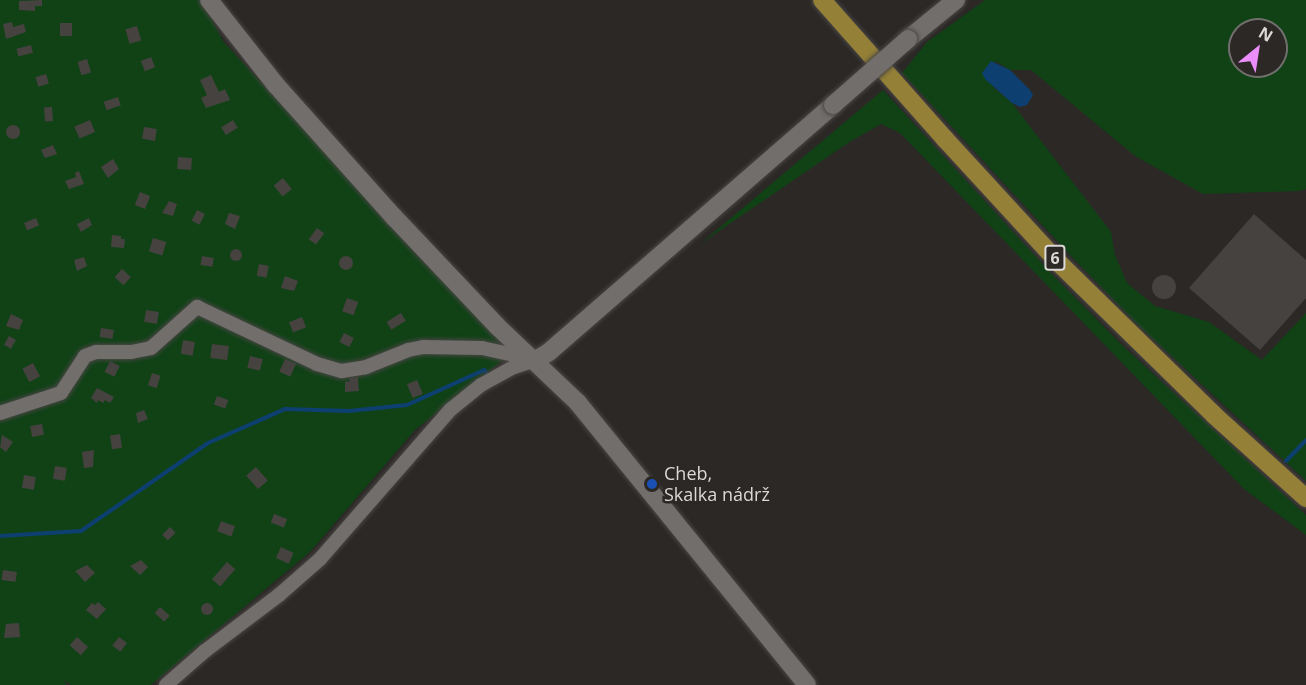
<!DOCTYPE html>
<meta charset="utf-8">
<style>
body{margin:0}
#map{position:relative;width:1306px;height:685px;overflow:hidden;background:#2b2826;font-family:"Open Sans",sans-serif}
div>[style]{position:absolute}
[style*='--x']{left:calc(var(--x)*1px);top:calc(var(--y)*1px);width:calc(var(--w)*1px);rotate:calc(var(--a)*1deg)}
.green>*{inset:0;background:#104216}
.water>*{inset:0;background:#0d4070}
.stream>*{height:4px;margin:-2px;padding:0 2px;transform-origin:2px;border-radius:2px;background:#0d4070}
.building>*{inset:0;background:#464240;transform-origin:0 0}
.round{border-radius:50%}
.roads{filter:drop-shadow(0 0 2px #484543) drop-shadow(0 0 2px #484543)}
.minor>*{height:14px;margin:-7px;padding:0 7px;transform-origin:7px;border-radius:7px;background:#726e6c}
.tertiary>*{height:18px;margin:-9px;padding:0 9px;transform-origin:9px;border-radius:9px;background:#726e6c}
.primary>*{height:18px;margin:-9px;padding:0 9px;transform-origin:9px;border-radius:9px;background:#948037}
.bridges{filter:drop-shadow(0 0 2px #484543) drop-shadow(0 0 2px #484543)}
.tertiary-bridge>*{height:18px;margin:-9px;padding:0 9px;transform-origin:9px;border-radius:9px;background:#726e6c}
.dots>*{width:16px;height:16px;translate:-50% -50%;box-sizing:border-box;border:3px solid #2b2826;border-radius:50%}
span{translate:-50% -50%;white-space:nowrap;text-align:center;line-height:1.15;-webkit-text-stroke:5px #2b2826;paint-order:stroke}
.shield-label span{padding:2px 4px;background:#2b2826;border:2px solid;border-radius:4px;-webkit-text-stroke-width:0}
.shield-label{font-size:16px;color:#dbd9d8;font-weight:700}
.poi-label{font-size:18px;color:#dbd9d8}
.left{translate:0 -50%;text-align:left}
.north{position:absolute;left:1228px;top:18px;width:60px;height:60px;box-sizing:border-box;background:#2b2826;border:2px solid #716f6d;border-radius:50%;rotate:30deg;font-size:16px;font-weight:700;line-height:24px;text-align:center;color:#dbd9d8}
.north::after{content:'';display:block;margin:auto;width:21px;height:27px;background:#eb8dfb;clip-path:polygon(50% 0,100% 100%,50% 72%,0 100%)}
</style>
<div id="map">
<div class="green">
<i style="clip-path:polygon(0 0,202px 0,223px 41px,511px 354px,415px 430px,310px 552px,151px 685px,71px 685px,62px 679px,67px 685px,0 685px)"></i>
<i style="clip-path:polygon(evenodd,985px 0,1306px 0,1306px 189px,1299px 191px,1203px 194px,1135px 156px,1031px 70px,1010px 70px,995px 61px,993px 87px,1012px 103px,1111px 232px,1115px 255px,1127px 283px,1155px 306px,1209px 322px,1262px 360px,1306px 313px,1306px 481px,1140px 327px,1071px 256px,902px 73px,927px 42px,985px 0,1240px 30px,1276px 30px,1276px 66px,1240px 66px,1240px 30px)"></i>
<i style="clip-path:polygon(883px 90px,1052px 274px,1122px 345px,1306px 515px,1306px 535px,1244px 489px,900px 133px,881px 124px,848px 143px,700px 244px)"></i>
</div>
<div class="water">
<i style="clip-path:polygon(991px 61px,1010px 70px,1030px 90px,1033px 95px,1027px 105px,1020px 107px,1012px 103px,985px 79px,982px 73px)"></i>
</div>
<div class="stream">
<i style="--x:1286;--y:461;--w:29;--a:-46"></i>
<i style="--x:0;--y:536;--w:81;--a:-3.5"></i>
<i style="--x:81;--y:531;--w:155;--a:-34.7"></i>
<i style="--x:208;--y:443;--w:84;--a:-23.8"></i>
<i style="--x:285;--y:409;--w:64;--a:1.8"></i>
<i style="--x:349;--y:411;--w:58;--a:-5.9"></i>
<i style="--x:407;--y:405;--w:85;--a:-24.4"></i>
<i style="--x:484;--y:370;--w:9;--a:54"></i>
</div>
<div class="building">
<i style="clip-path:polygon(42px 0,42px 6px,35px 6px,35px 11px,19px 10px,19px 1px)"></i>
<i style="clip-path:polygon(12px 22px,13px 27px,24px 24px,26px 32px,6px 39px,3px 24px)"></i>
<i style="left:72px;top:23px;width:13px;height:12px;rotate:90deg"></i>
<i style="left:137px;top:26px;width:15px;height:12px;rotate:74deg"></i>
<i style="left:31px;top:45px;width:8px;height:15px;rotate:76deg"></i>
<i style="left:151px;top:57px;width:11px;height:11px;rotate:68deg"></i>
<i style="left:87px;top:59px;width:14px;height:10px;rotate:73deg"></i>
<i style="left:46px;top:74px;width:10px;height:11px;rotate:73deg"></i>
<i style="clip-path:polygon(211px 75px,219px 92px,225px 89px,230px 100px,206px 108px,201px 98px,207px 95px,200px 80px)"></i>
<i style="left:118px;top:97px;width:9px;height:15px;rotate:72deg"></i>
<i style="left:52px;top:107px;width:14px;height:8px;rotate:86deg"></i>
<i style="left:90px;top:120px;width:13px;height:17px;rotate:67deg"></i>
<i style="left:233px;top:120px;width:9px;height:14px;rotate:58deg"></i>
<i class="round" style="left:6px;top:125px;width:14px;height:14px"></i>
<i style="left:144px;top:127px;width:13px;height:12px;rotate:9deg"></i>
<i style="clip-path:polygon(53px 145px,57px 154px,45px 158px,41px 150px)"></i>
<i style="left:178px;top:157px;width:14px;height:12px;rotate:4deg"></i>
<i style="clip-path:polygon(113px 159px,119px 169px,108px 178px,101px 167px)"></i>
<i style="clip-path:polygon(79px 171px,84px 184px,69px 189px,65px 181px,76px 177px,75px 173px)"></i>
<i style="left:283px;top:178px;width:14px;height:12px;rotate:51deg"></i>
<i style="left:140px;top:192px;width:11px;height:14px;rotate:22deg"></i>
<i style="clip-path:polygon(169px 201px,177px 204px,173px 216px,162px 213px)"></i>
<i style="left:197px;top:210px;width:9px;height:12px;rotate:27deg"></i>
<i style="clip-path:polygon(229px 213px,240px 216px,235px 229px,225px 224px)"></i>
<i style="clip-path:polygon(1254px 214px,1306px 260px,1306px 298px,1260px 350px,1189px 288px)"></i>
<i style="left:36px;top:218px;width:8px;height:13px;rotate:67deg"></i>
<i style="clip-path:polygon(89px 218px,92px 225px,81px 232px,77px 224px)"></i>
<i style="left:317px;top:228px;width:9px;height:14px;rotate:36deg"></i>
<i style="clip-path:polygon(112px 235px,121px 236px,121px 239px,125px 239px,124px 248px,111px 247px)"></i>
<i style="left:153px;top:238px;width:14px;height:14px;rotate:17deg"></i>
<i class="round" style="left:230px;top:249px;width:12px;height:12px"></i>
<i class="round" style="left:339px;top:256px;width:14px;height:14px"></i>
<i style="left:202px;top:256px;width:12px;height:9px;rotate:9deg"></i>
<i style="clip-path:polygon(84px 257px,87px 266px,77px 271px,74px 260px)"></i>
<i style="left:259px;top:264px;width:10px;height:12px;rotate:11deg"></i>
<i style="left:122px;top:269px;width:12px;height:11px;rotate:42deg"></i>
<i class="round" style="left:1152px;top:275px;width:24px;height:24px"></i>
<i style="clip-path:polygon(285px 276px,298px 281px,294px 291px,281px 288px)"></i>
<i style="left:347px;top:298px;width:12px;height:14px;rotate:20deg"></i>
<i style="left:146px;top:310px;width:13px;height:12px;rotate:9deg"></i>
<i style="left:401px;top:313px;width:9px;height:17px;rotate:58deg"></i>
<i style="clip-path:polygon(11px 314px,23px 320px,19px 330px,6px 326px)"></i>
<i style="left:302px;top:317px;width:11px;height:14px;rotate:68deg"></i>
<i style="left:101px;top:328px;width:13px;height:9px;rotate:9deg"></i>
<i style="left:344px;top:333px;width:11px;height:10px;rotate:27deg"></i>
<i style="left:9px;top:336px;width:8px;height:10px;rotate:30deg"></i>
<i style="left:183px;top:340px;width:12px;height:14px;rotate:9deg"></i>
<i style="left:212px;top:344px;width:17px;height:14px;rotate:7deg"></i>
<i style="left:250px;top:356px;width:13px;height:12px;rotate:13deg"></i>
<i style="left:285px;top:359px;width:12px;height:14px;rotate:24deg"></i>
<i style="left:110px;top:361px;width:11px;height:12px;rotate:27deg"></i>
<i style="left:33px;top:363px;width:15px;height:12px;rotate:62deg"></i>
<i style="left:152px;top:373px;width:9px;height:13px;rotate:18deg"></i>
<i style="clip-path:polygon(358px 377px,359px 391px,345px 392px,345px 382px,350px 381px,349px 378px)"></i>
<i style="left:417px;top:380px;width:15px;height:11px;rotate:67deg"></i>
<i style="clip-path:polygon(97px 388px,114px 397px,110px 403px,105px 400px,103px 403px,98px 400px,97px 403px,91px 398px)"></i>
<i style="left:217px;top:396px;width:12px;height:9px;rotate:20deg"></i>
<i style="clip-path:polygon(144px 410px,148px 419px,138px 423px,136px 413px)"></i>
<i style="left:42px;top:424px;width:11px;height:12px;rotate:80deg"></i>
<i style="left:120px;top:434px;width:14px;height:10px;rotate:82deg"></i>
<i style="clip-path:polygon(2px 435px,13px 442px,6px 452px,0 447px)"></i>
<i style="clip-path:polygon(94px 450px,93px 467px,84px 468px,82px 452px)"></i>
<i style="left:55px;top:466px;width:12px;height:13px;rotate:9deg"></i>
<i style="left:256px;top:467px;width:18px;height:13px;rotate:49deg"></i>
<i style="left:24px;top:475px;width:12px;height:13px;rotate:9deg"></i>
<i style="left:274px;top:514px;width:14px;height:9px;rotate:21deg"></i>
<i style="left:221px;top:521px;width:15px;height:11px;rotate:20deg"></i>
<i style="left:170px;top:527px;width:8px;height:11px;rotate:45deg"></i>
<i style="left:281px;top:547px;width:14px;height:12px;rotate:25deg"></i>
<i style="clip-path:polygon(141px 560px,148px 567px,140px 575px,130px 566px)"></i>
<i style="left:227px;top:562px;width:11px;height:23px;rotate:41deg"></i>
<i style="clip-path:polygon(87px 565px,95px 573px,85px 582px,75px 571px)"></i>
<i style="left:3px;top:570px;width:14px;height:10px;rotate:8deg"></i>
<i style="clip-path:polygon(98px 602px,106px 609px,97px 619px,86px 610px,92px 603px,95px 605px)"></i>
<i class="round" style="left:201px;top:603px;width:12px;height:12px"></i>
<i style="left:160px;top:607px;width:13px;height:8px;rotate:42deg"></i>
<i style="clip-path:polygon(19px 623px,20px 637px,4px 638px,6px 624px)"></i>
<i style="left:77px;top:637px;width:15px;height:11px;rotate:42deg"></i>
<i style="left:119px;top:637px;width:10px;height:11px;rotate:37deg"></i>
</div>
<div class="roads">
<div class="minor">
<i style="--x:0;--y:413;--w:64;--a:-18.2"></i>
<i style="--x:61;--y:393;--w:44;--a:-57"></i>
<i style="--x:85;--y:356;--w:12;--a:-20"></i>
<i style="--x:96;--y:352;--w:35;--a:0"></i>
<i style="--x:131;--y:352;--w:20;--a:-11"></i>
<i style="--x:151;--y:348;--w:62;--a:-41.7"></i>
<i style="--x:197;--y:307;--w:133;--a:25.4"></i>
<i style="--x:317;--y:364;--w:26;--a:16"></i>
<i style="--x:342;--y:371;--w:24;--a:-9"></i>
<i style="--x:366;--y:367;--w:45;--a:-22"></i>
<i style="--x:408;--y:350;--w:15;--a:-11"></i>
<i style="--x:423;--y:347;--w:59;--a:1"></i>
<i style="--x:482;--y:348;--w:47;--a:12.3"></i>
<i style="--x:166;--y:685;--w:52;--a:-41.1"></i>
<i style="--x:205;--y:651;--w:93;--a:-37.1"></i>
<i style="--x:279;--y:595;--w:55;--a:-41.3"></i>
<i style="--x:320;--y:559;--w:198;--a:-48.9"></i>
<i style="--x:450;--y:410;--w:40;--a:-39"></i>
<i style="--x:481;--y:385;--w:38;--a:-29"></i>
<i style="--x:514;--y:367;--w:23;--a:-18"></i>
</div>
<div class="tertiary">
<i style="--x:209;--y:0;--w:107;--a:51.8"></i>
<i style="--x:275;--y:84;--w:178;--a:48.2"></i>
<i style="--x:394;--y:217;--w:150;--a:46.6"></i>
<i style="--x:497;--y:326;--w:112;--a:43.5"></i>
<i style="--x:578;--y:403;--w:363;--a:50.9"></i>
<i style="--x:908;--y:39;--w:62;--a:-39.1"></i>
<i style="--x:536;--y:360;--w:15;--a:-32"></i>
<i style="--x:549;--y:352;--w:376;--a:-41"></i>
</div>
<div class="primary">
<i style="--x:822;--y:0;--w:186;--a:48.5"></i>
<i style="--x:945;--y:139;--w:171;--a:47.4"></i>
<i style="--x:1061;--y:265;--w:214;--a:44.4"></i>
<i style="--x:1214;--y:415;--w:124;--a:42.1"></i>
</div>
</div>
<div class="bridges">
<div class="tertiary-bridge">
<i style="--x:833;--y:105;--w:100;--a:-41.3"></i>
</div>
</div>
<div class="dots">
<i style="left:652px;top:484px;background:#1a4fb4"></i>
</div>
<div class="shield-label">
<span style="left:1055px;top:258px">6</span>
</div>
<div class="poi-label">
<span class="left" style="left:664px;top:484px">Cheb,<br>Skalka nádrž</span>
</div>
<div class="north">N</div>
</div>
